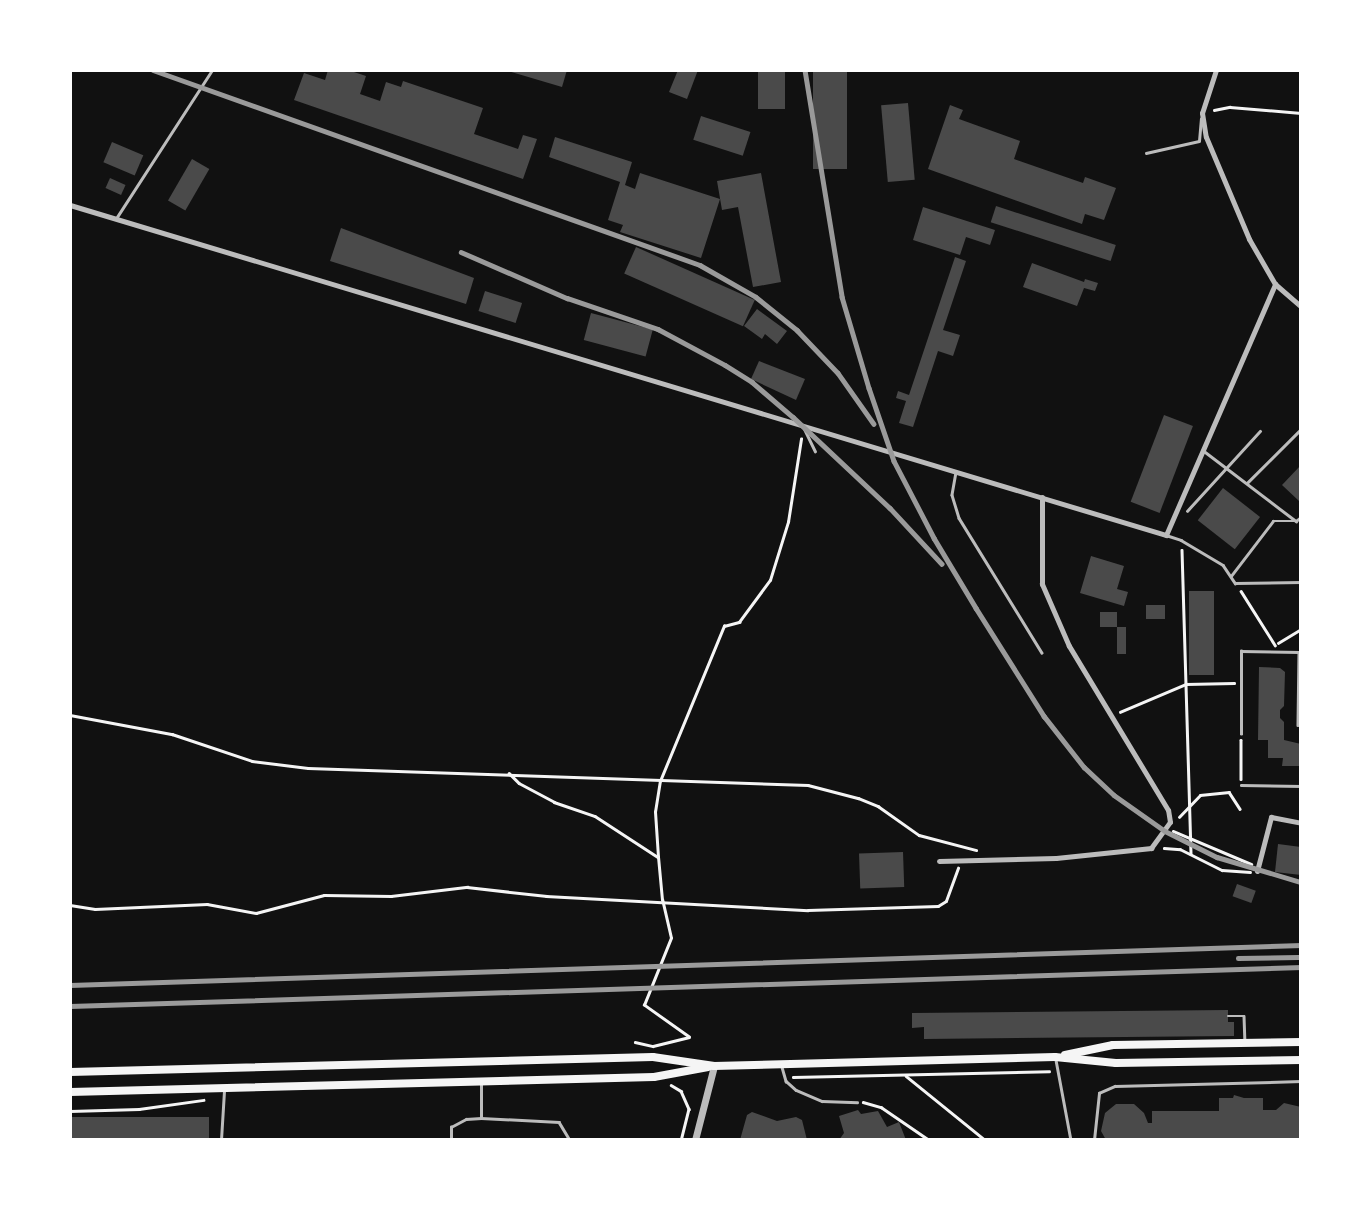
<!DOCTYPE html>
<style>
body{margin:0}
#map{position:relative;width:1371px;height:1210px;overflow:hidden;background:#111;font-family:"PT Sans Narrow",sans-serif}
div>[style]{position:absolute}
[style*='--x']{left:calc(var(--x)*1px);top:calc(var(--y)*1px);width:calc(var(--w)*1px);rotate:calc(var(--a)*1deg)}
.building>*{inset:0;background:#4a4a4a;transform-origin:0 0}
.path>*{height:2.5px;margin:-1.25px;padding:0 1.25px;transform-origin:1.25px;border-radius:1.25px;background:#f5f5f5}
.service>*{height:2.5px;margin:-1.25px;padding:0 1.25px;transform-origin:1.25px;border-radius:1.25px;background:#bcbcbc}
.minor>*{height:5px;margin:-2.5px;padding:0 2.5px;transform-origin:2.5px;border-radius:2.5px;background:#bcbcbc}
.tertiary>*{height:7px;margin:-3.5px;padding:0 3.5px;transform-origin:3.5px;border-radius:3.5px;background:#bcbcbc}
.secondary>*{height:8px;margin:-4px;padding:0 4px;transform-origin:4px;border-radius:4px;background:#f5f5f5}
.rail>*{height:4.5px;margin:-2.25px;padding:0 2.25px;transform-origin:2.25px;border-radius:2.25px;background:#9a9a9a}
span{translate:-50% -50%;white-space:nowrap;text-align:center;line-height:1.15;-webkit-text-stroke:5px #fff;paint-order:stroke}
.frame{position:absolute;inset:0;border:72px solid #fff;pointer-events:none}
</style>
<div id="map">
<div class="building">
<i style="clip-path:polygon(328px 70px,348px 70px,366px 76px,360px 94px,380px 101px,386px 82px,401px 87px,403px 81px,483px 108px,474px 134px,518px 149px,523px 135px,537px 139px,523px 179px,294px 100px,304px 73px,325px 80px)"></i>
<i style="clip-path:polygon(505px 70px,567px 70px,562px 87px)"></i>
<i style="clip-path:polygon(678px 70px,698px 70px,687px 99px,669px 92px)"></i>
<i style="left:758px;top:70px;width:27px;height:39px"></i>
<i style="left:813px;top:70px;width:34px;height:99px"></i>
<i style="left:908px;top:103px;width:77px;height:27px;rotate:85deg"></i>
<i style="clip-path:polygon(950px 105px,963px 110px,959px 119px,1020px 141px,1014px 159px,1083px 183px,1085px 177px,1116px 188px,1104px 220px,1085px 214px,1082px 224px,928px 169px)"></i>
<i style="left:701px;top:116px;width:52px;height:25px;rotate:18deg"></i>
<i style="clip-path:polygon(555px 137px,632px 162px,625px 185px,635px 189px,640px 173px,720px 199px,701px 258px,620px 232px,623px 225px,608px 220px,620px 182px,549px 157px)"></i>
<i style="left:112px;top:142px;width:34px;height:22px;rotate:23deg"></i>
<i style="left:192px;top:159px;width:20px;height:48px;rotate:30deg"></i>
<i style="clip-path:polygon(761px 173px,781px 282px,753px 287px,738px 207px,722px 210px,717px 181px)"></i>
<i style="left:110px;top:178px;width:17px;height:11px;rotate:24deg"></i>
<i style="left:996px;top:206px;width:126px;height:17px;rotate:18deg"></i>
<i style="clip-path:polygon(923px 207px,995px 230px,990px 245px,966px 237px,960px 255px,913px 240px)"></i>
<i style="clip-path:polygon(341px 228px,474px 278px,466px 304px,330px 261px)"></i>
<i style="left:636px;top:247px;width:130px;height:29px;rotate:24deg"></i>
<i style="clip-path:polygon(955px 257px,966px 261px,943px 330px,960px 335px,953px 356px,938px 351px,913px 427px,899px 423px,906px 401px,896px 398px,898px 391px,909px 395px)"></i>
<i style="clip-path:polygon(1032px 263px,1084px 282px,1085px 279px,1098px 283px,1095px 291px,1084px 288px,1077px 306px,1023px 287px)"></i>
<i style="left:485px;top:291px;width:39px;height:21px;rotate:18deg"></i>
<i style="clip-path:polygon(757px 309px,787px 331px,777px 344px,765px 334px,762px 339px,744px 326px)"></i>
<i style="left:591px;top:313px;width:64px;height:28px;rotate:15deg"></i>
<i style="clip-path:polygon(759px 361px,805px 379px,796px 400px,751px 379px)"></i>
<i style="left:1164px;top:415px;width:31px;height:93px;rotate:21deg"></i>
<i style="clip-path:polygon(1301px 465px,1301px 499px,1299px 501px,1282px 485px)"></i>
<i style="left:1223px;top:488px;width:47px;height:41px;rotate:38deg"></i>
<i style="clip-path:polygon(1091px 556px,1124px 566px,1117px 589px,1128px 592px,1124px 606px,1080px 593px)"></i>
<i style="left:1189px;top:591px;width:25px;height:84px"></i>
<i style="left:1146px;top:605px;width:19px;height:14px"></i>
<i style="clip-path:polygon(1100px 612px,1117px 612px,1117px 627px,1126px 627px,1126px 654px,1117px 654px,1117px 627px,1100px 627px)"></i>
<i style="clip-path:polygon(1259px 667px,1280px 668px,1285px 672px,1284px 706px,1280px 710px,1280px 718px,1284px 722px,1284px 740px,1301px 744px,1301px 766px,1282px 766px,1283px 758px,1268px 758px,1268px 740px,1258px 740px)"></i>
<i style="clip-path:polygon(1278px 844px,1301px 847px,1301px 875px,1275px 872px)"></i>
<i style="left:903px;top:852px;width:35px;height:44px;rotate:88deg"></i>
<i style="left:1237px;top:884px;width:20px;height:13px;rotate:20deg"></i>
<i style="clip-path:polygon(1228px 1010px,1228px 1022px,1234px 1022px,1234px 1036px,924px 1039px,924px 1027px,912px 1028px,912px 1013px)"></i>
<i style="clip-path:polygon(1234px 1095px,1244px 1098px,1263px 1098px,1263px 1110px,1276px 1110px,1284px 1103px,1301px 1107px,1301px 1140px,1106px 1140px,1101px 1131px,1105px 1113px,1116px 1104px,1134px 1104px,1144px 1113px,1148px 1123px,1152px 1123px,1152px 1111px,1219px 1111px,1219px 1098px,1233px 1098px)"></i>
<i style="clip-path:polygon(858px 1110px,861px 1114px,878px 1111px,887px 1127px,899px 1122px,906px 1140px,839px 1140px,844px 1133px,839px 1116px)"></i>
<i style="clip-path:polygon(752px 1112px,777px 1121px,796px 1117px,802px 1120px,807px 1140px,740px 1140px,747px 1115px)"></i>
<i style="left:209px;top:1117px;width:23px;height:139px;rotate:90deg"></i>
</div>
<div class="path">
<i style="--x:1214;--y:110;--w:16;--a:-11"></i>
<i style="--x:1230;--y:107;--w:71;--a:4.8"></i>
<i style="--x:1182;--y:550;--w:304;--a:88.3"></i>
<i style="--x:1241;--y:591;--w:64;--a:57.8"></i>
<i style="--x:1278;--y:643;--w:27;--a:-31"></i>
<i style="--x:1120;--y:712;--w:72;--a:-23"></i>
<i style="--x:1186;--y:684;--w:48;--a:-1.2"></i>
<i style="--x:70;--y:715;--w:104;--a:10.6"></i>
<i style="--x:172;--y:734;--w:84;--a:18.6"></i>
<i style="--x:252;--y:761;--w:56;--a:7.1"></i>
<i style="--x:308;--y:768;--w:500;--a:1.95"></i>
<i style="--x:808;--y:785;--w:52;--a:14.6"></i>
<i style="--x:858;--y:798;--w:22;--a:22"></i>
<i style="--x:878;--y:806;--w:50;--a:35.3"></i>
<i style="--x:919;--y:835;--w:59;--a:14.7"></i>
<i style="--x:1241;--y:740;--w:39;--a:90"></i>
<i style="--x:509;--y:773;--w:14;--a:45"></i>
<i style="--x:519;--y:783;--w:40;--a:28"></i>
<i style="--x:554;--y:802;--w:43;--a:18.9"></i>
<i style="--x:595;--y:816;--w:75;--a:33.1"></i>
<i style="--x:1179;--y:817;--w:30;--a:-46"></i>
<i style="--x:1200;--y:795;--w:29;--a:-6"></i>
<i style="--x:1229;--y:792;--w:20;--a:57"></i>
<i style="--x:1173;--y:831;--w:85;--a:22.9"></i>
<i style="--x:1164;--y:848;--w:16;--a:4"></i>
<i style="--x:1180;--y:849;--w:47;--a:26.6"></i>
<i style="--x:1222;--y:870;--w:28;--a:4"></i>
<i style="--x:70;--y:905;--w:25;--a:9"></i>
<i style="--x:95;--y:909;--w:112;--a:-2.6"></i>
<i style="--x:207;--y:904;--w:50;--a:10.4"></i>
<i style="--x:256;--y:913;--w:70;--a:-14.8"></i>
<i style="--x:324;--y:895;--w:67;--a:0.9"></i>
<i style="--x:391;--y:896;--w:77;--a:-6.8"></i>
<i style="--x:467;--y:887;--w:80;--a:6.5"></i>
<i style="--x:546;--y:896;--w:262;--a:3.1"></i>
<i style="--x:808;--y:910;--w:130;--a:-1.8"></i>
<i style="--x:938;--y:906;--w:9;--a:-32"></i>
<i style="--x:946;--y:901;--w:35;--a:-70"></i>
<i style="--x:635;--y:1042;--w:18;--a:13"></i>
<i style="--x:653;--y:1046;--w:37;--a:-14"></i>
<i style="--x:689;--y:1037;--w:55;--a:-144.6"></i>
<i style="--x:644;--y:1005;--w:72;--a:-68.1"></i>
<i style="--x:671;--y:938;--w:39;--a:-103"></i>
<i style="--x:662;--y:900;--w:43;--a:-95.3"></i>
<i style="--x:658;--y:857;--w:45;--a:-93.8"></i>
<i style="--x:655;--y:812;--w:31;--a:-81"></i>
<i style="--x:660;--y:781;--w:168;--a:-67.6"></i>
<i style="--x:724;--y:626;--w:16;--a:-15"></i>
<i style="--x:739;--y:622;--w:52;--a:-53.6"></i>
<i style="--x:770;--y:580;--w:61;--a:-72.8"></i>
<i style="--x:788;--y:522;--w:84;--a:-81.1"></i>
<i style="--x:906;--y:1076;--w:102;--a:39"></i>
<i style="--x:793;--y:1077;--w:256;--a:-1.3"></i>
<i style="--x:671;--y:1085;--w:12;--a:31"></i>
<i style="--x:681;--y:1091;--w:20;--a:66"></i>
<i style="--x:689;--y:1109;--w:32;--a:104"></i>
<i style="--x:863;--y:1102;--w:19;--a:16"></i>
<i style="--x:881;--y:1107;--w:58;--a:34.5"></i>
<i style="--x:70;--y:1111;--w:69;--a:-1.7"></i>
<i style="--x:139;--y:1109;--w:65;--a:-8"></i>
</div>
<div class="service">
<i style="--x:1146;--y:153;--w:54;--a:-12.8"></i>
<i style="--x:1199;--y:141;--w:22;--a:-85"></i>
<i style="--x:117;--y:217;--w:175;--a:-57.1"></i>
<i style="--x:803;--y:426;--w:28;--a:64"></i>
<i style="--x:1204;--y:451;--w:116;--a:37.3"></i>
<i style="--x:1296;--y:521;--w:6;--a:-39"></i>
<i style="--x:956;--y:472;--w:23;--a:100"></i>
<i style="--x:952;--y:495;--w:24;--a:73"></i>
<i style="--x:959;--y:518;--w:158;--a:58.4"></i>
<i style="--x:1247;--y:483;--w:76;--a:-45"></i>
<i style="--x:1187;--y:511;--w:108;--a:-47.6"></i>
<i style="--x:1166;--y:535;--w:16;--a:18"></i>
<i style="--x:1181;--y:540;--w:49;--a:30.8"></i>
<i style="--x:1223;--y:565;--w:22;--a:56"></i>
<i style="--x:1235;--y:583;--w:66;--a:-0.9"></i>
<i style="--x:1231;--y:576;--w:69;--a:-52.6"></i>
<i style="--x:1273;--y:521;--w:22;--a:0"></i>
<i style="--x:1241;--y:734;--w:83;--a:-90"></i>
<i style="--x:1241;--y:651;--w:58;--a:1"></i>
<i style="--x:1299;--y:652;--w:73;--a:90.8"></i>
<i style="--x:1298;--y:725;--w:3;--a:0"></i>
<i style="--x:1241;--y:785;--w:60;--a:1"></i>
<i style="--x:1228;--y:1016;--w:16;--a:0"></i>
<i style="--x:1244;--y:1016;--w:25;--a:88"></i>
<i style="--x:1056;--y:1060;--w:81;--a:79.4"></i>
<i style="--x:782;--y:1067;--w:15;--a:74"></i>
<i style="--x:786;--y:1081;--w:13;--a:42"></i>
<i style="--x:796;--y:1090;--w:28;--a:23"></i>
<i style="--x:822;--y:1101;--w:35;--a:2"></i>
<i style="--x:481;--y:1118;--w:35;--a:-90"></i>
<i style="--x:221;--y:1140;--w:49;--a:-86.5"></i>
<i style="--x:451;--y:1140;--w:13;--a:-90"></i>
<i style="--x:451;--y:1127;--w:17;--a:-28"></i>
<i style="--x:466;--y:1119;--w:15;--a:-4"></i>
<i style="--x:481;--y:1118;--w:78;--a:2.9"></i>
<i style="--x:559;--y:1122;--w:21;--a:59"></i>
<i style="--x:1094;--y:1140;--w:47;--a:-83.9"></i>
<i style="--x:1099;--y:1093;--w:17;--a:-24"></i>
<i style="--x:1115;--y:1086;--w:186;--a:-1.5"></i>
</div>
<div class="minor">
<i style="--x:1216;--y:70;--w:45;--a:108"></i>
<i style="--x:1202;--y:113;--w:24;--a:81"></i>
<i style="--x:1206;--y:137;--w:111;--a:67.1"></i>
<i style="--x:1249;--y:239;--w:52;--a:60"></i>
<i style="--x:1275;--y:284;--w:35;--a:41"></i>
<i style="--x:70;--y:205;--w:1145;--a:16.76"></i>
<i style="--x:1166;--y:535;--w:274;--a:-66.5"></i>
<i style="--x:939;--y:861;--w:117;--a:-1.5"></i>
<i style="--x:1056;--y:858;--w:96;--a:-6"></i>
<i style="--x:1151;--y:848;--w:32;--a:-54"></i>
<i style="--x:1170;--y:822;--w:12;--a:-99"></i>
<i style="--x:1168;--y:810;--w:192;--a:-121.1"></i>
<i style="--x:1069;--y:646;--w:68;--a:-113.5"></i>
<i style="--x:1042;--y:584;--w:87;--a:-90"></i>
<i style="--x:1257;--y:871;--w:56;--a:-75.5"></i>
<i style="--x:1271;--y:817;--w:31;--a:11"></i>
</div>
<div class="tertiary">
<i style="--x:695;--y:1140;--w:76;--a:-75.6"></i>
</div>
<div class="secondary">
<i style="--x:1065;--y:1055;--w:49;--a:-11.8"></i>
<i style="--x:1113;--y:1045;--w:188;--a:-0.9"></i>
<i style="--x:70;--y:1072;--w:583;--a:-1.47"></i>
<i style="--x:653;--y:1057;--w:62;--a:8.4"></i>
<i style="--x:714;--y:1066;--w:341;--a:-1.5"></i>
<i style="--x:1055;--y:1057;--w:61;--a:5.6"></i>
<i style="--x:1116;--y:1063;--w:185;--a:-0.9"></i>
<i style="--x:70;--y:1092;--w:584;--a:-1.47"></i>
<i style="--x:654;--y:1077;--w:55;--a:-10.5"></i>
</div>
<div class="rail">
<i style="--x:153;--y:70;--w:581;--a:19.62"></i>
<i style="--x:700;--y:265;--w:64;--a:29.7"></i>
<i style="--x:756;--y:297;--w:53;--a:38.8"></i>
<i style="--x:797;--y:330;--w:59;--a:46.4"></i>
<i style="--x:838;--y:373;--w:62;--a:54.8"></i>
<i style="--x:805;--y:70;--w:230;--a:80.7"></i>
<i style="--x:842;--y:297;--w:95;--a:73.5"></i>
<i style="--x:869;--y:388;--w:77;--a:71.1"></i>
<i style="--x:894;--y:461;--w:87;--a:62.5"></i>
<i style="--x:934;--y:538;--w:82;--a:59"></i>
<i style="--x:976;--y:608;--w:128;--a:57.8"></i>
<i style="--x:1044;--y:716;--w:65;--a:51.9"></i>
<i style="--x:1084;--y:767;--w:41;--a:43"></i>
<i style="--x:1114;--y:795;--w:62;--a:35.2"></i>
<i style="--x:1165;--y:831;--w:58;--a:26.6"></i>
<i style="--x:1217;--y:857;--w:88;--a:16.6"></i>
<i style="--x:461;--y:252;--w:116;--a:23.5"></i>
<i style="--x:567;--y:298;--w:96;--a:18.8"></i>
<i style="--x:658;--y:329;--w:76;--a:28.2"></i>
<i style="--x:725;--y:365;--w:32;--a:32"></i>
<i style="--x:752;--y:382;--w:54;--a:40.5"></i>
<i style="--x:793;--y:417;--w:133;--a:43.2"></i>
<i style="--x:890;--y:508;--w:76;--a:47.1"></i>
<i style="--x:1238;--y:958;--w:60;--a:-1"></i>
<i style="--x:70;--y:985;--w:1232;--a:-1.86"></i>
<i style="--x:70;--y:1006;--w:1232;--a:-1.81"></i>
</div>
<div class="frame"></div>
</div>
